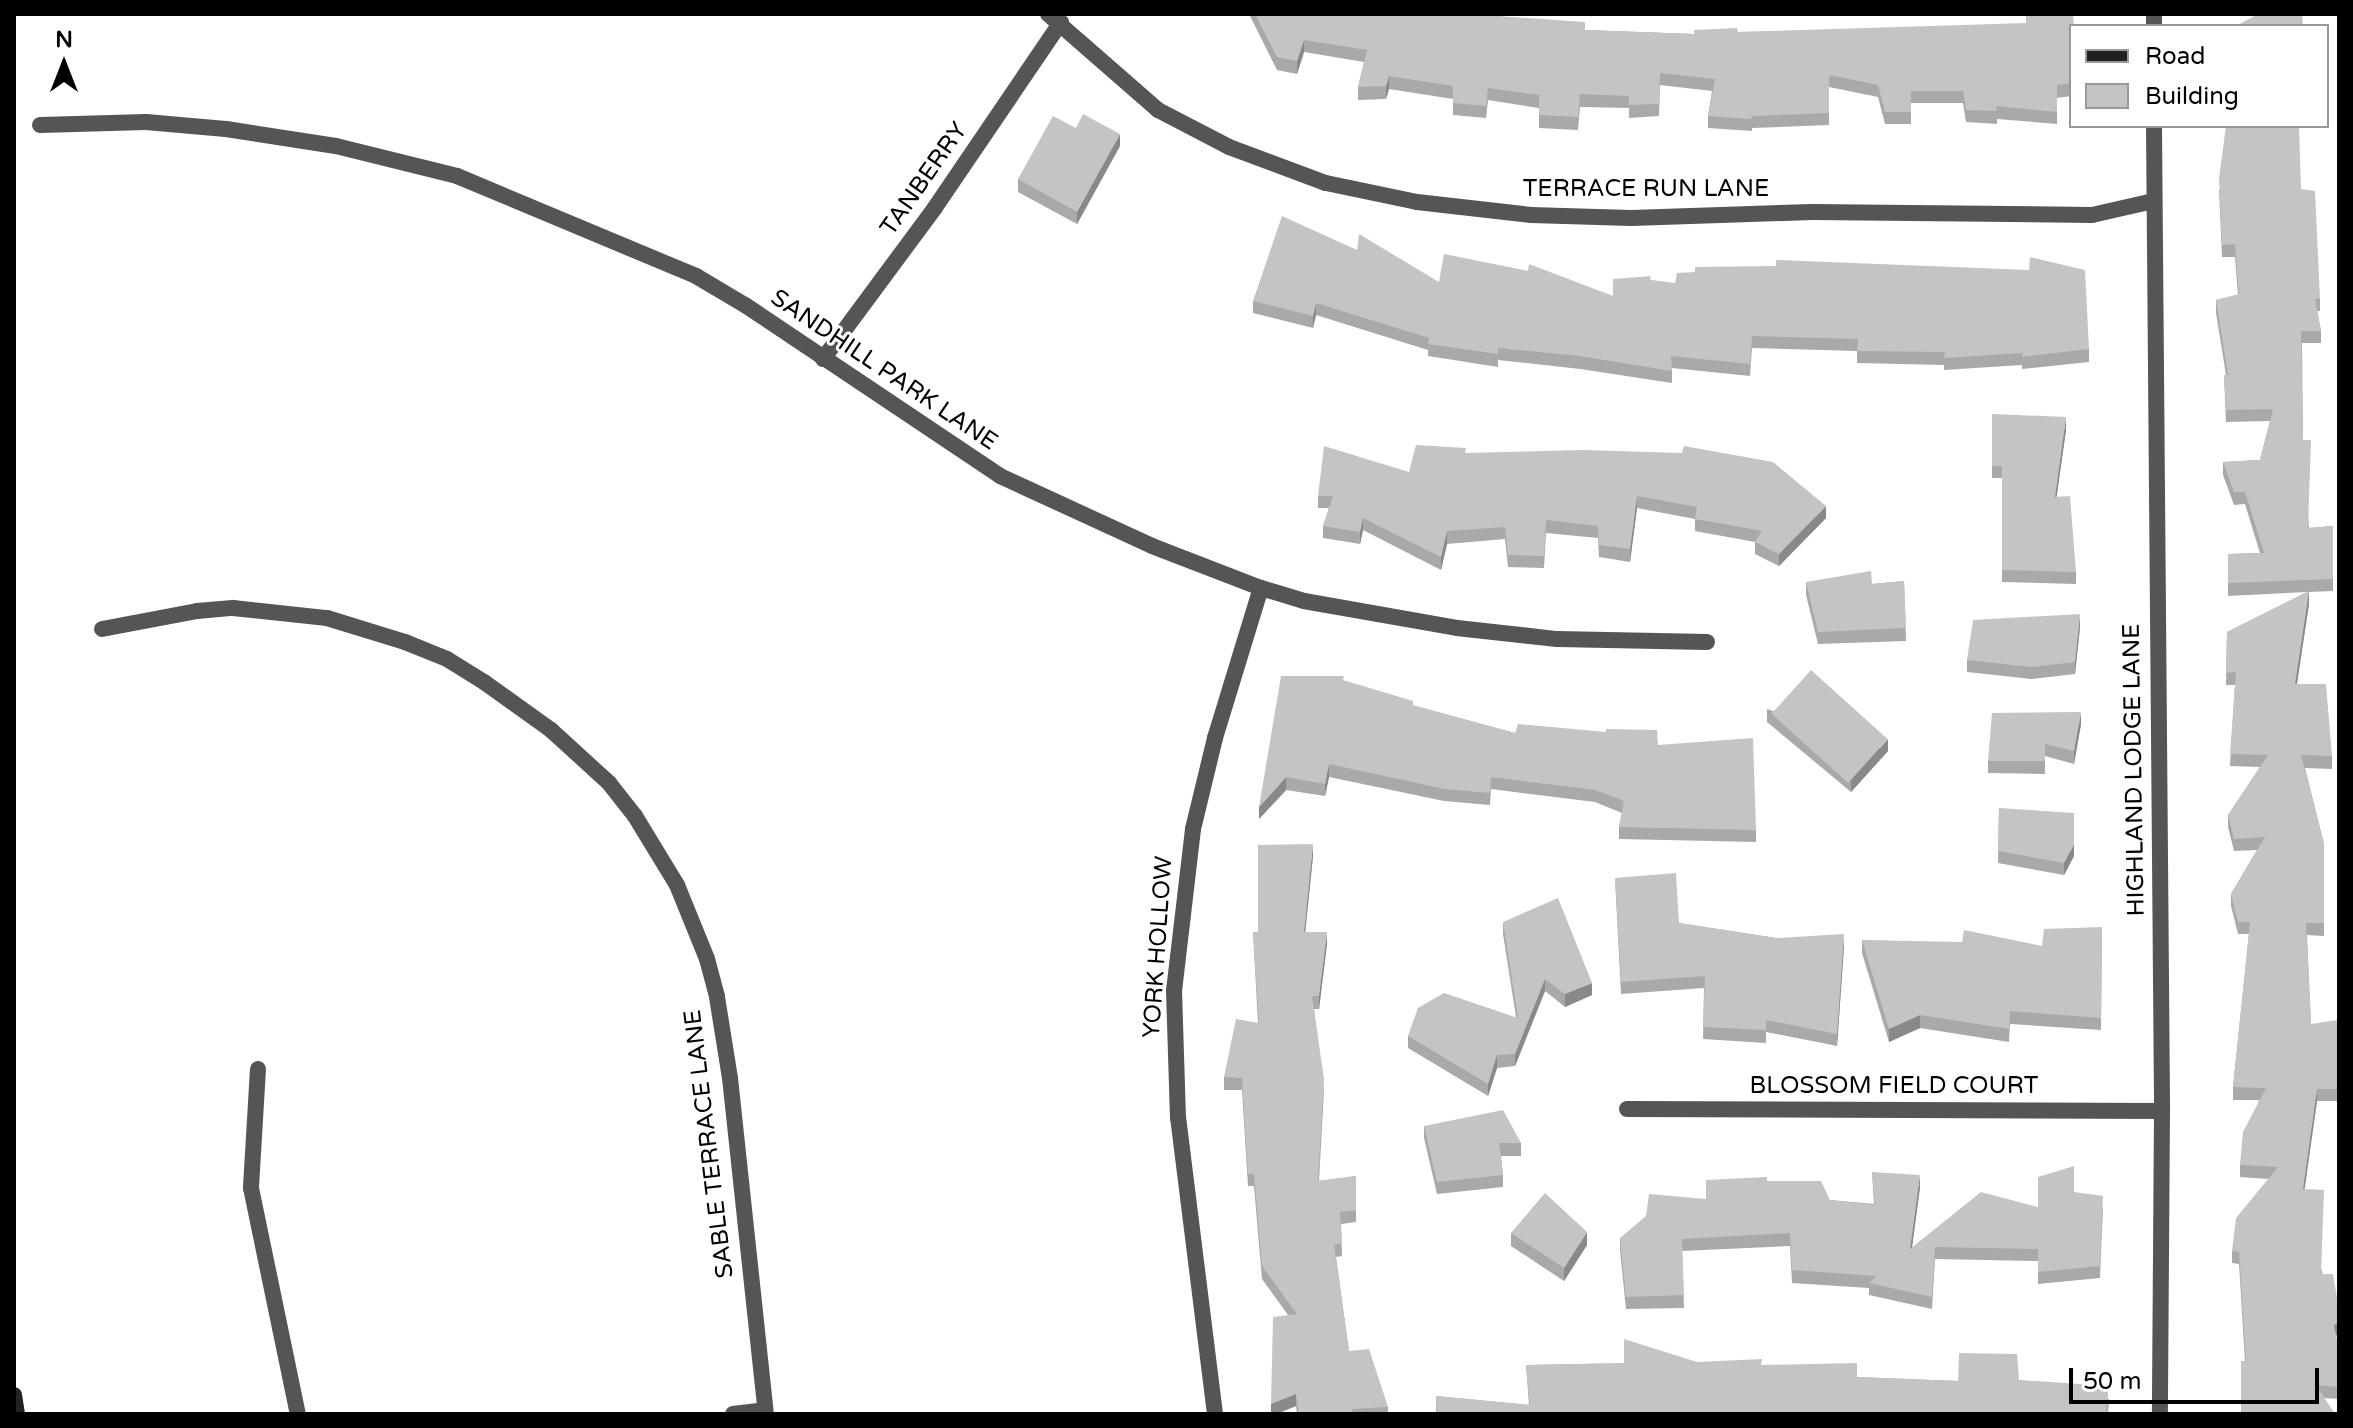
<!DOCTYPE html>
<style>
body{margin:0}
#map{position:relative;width:2353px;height:1428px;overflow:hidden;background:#fff;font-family:"Varela Round",sans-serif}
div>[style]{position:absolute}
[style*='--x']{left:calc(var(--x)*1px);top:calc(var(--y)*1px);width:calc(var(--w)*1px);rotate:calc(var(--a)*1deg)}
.street>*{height:16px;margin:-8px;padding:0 8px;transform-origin:8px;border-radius:8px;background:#555}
.secondary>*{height:16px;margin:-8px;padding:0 8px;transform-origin:8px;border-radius:8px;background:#222}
.wall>*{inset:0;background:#a9a9a9}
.shaded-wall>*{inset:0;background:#898989}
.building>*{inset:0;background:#c4c4c4;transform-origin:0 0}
span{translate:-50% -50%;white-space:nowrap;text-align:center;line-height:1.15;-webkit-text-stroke:6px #fff;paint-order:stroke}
.street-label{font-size:24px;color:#000}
.frame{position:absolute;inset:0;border:16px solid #000;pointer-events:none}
.legend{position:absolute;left:2069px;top:24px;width:260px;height:104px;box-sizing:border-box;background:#fff;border:2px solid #999;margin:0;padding:10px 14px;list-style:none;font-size:24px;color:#000}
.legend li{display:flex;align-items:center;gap:16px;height:40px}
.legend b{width:40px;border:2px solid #999}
.north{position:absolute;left:24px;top:24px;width:80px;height:80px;-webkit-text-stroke:6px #fff;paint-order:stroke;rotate:0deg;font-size:22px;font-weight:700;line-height:32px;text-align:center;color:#000}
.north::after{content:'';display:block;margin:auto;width:28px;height:36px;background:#000;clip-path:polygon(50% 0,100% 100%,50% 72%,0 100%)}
.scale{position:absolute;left:2069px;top:1368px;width:250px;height:36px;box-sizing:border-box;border:4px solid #000;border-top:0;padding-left:10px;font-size:24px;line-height:28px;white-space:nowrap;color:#000;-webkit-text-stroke:6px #fff;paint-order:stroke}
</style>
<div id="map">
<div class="street">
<i style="--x:1048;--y:14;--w:146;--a:41.1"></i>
<i style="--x:1158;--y:110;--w:80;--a:27.5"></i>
<i style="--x:1229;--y:147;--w:103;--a:20.4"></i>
<i style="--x:1326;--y:183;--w:93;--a:11.8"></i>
<i style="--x:1417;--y:202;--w:115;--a:6.5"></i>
<i style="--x:1531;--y:215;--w:100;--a:1.7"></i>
<i style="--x:1631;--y:218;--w:181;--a:-1.9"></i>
<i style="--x:1812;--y:212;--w:280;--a:0.6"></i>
<i style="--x:2092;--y:215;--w:63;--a:-12.9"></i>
<i style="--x:2154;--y:26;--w:12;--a:-90"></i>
<i style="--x:40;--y:125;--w:106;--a:-1.6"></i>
<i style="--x:146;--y:122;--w:80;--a:5"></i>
<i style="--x:226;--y:129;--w:111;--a:8.8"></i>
<i style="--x:336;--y:146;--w:125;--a:13.9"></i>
<i style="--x:457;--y:176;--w:259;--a:22.7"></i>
<i style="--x:696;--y:276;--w:57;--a:30.6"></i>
<i style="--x:745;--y:305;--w:307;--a:33.8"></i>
<i style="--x:1000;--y:476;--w:167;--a:24.7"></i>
<i style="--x:1152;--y:546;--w:117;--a:21.1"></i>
<i style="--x:1261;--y:588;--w:45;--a:16.8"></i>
<i style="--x:1304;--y:601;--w:155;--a:10"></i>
<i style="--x:1457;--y:628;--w:101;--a:6.3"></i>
<i style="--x:1557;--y:639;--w:150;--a:1.1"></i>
<i style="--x:2154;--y:126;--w:985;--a:89.53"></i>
<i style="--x:2162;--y:1111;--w:303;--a:90.4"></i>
<i style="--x:823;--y:359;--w:187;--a:-53.5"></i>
<i style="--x:934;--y:209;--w:226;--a:-55.8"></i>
<i style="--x:102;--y:629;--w:97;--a:-10.7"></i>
<i style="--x:197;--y:611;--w:36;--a:-5"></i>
<i style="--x:233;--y:608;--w:95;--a:6.1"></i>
<i style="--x:327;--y:618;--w:82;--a:17.1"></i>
<i style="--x:405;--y:642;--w:45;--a:22"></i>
<i style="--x:447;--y:659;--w:44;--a:31.9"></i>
<i style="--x:484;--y:682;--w:82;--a:35.6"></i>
<i style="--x:551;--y:730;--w:79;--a:42.4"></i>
<i style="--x:609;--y:783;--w:42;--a:51.8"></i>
<i style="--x:635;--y:816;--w:81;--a:58.7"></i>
<i style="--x:677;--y:885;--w:80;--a:67.9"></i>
<i style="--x:707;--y:959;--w:39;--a:75"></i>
<i style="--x:717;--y:997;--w:82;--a:80.9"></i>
<i style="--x:730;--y:1078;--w:338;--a:83.9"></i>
<i style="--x:258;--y:1069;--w:119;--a:93.4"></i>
<i style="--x:251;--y:1188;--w:231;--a:78.3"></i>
<i style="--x:1627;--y:1109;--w:535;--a:0.21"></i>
<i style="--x:733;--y:1414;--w:32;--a:-7"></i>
<i style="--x:1215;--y:1414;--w:298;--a:-97.1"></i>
<i style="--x:1178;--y:1118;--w:127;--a:-91.8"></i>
<i style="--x:1174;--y:991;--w:163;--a:-83.3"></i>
<i style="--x:1193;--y:829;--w:94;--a:-76.4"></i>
<i style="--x:1215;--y:738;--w:157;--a:-73"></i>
</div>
<div class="secondary">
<i style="--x:14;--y:1395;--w:19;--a:81"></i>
</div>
<div class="wall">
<i style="clip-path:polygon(1249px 14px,1498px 14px,1498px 16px,1585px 30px,1694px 34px,1738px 32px,2071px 26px,2071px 96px,2057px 98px,2057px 124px,1997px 119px,1997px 124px,1966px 122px,1963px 103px,1911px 103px,1911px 124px,1885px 124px,1878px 97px,1829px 87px,1829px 125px,1752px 128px,1752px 131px,1708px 128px,1708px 116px,1712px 91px,1660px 85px,1659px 116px,1629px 118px,1629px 108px,1580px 107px,1578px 130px,1539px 128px,1539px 108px,1488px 100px,1486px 118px,1453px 115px,1453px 99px,1389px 89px,1386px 99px,1358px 100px,1358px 87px,1364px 62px,1304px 52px,1297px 74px,1277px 70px)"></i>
<i style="clip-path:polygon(1076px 128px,1120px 146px,1077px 224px,1018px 192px,1018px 179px)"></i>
<i style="clip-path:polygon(2301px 189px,2320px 299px,2320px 311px,2317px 311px,2321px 331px,2321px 343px,2302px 343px,2303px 440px,2309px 528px,2333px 526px,2333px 591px,2309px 592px,2309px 604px,2297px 684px,2332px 756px,2332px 769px,2305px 768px,2324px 844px,2324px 936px,2307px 935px,2311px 1024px,2339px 1037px,2339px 1101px,2317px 1101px,2304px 1189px,2339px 1350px,2339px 1399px,2324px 1398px,2245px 1361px,2239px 1264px,2232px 1263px,2232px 1251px,2268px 1179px,2240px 1177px,2240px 1165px,2259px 1100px,2233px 1100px,2233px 1087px,2249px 934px,2238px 934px,2231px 906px,2231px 894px,2257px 850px,2234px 851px,2228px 827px,2228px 815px,2260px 767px,2230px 766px,2235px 685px,2226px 685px,2227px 632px,2307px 592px,2228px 596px,2228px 554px,2260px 553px,2245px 504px,2234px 505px,2223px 475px,2223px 462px,2260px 460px,2270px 421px,2226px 422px,2224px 375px,2226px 375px,2216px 313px,2216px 300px,2238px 295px,2235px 257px,2222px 257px,2219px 190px)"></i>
<i style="clip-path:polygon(1357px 250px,1439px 282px,1613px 296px,1650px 280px,2089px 349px,2089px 362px,2022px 369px,2022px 365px,1944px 370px,1944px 365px,1857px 363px,1857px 351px,1752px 348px,1750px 376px,1672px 368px,1672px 383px,1580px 369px,1498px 360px,1498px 367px,1428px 356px,1428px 350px,1316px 315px,1313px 328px,1253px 313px,1253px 301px)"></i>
<i style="clip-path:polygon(1992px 414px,2066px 430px,2056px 497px,2076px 572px,2076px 584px,2002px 582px,2002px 478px,1992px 478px)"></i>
<i style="clip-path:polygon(1466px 453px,1826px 518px,1779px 566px,1755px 554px,1755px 542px,1695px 531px,1695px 519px,1637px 508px,1630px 562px,1599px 557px,1598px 538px,1546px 533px,1544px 568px,1508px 567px,1505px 539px,1447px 544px,1441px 570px,1363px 530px,1360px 544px,1323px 538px,1323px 526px,1329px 508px,1318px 508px,1318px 496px,1409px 472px)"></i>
<i style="clip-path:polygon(1904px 581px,1906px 641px,1818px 644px,1806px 595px,1806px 582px,1872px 584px)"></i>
<i style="clip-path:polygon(2080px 627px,2075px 674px,2031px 679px,1967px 672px,1967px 660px)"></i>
<i style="clip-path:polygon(1344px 681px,1413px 706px,1515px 733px,1658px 745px,1756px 830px,1756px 842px,1619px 839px,1619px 827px,1622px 813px,1595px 802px,1491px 789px,1490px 805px,1444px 801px,1329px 777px,1325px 796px,1286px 790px,1259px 819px)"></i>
<i style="clip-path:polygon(1767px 709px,1888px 751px,1851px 792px,1767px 722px)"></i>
<i style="clip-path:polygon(2081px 724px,2074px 764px,2045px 756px,2045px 774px,1988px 773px,1988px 761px)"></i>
<i style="clip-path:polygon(1999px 808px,2074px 856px,2064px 875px,1998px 863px)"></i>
<i style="clip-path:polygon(1313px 856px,1305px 932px,1327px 944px,1319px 1009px,1314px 1009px,1324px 1091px,1319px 1181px,1356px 1176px,1356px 1222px,1341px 1224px,1342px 1256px,1336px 1257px,1349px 1351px,1388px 1407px,1388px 1414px,1297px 1414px,1296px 1406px,1271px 1414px,1288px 1315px,1262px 1279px,1254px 1186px,1248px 1186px,1242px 1090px,1224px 1090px,1224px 1077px,1258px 1023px,1253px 932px,1258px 932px)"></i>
<i style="clip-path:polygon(1615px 878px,1679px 923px,1776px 938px,1844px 946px,1837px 1046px,1766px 1032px,1766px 1043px,1703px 1039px,1704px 988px,1621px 994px)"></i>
<i style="clip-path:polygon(1503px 922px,1592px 995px,1565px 1007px,1545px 991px,1515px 1066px,1497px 1068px,1488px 1096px,1408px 1048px,1408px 1036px,1516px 1017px,1503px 934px)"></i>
<i style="clip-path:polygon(2102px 927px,2101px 1030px,2010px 1024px,2009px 1042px,1920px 1028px,1889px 1042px,1862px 953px,1862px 940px,2042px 946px)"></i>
<i style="clip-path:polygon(1424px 1126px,1521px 1143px,1521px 1156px,1501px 1156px,1503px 1175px,1503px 1187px,1437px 1194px,1424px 1138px)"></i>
<i style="clip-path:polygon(1872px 1172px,1920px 1187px,1912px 1248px,2038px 1207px,2074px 1192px,2103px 1208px,2100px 1278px,2038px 1284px,2038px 1261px,1935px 1259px,1932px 1309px,1869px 1295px,1869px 1288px,1792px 1283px,1790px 1246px,1682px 1251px,1684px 1308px,1626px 1309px,1620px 1250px,1620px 1238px,1706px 1199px,1767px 1181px,1830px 1200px,1874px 1204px)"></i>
<i style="clip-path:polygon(1511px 1233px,1587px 1245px,1564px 1281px,1511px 1246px)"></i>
<i style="clip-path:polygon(1697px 1362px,1761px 1365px,1857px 1377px,1958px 1381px,2019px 1380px,2109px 1399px,2108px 1414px,1436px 1414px,1436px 1396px,1529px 1405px,1526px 1365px)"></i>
</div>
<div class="shaded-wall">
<i style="clip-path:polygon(1304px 40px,1304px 52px,1297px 74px,1297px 61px)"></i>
<i style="clip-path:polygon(1389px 76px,1389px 89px,1386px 99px,1386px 86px)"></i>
<i style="clip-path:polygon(1120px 134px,1120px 146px,1077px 224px,1077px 212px)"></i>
<i style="clip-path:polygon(1316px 303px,1316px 315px,1313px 328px,1313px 316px)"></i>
<i style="clip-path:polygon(2066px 417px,2066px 430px,2055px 509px,2055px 497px)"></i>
<i style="clip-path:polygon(1637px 496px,1637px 508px,1630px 562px,1630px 549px)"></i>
<i style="clip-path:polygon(1826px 506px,1826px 518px,1779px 566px,1779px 554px)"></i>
<i style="clip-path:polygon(1363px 518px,1363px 530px,1360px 544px,1360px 532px)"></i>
<i style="clip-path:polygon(1447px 531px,1447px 544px,1441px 570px,1441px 557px)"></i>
<i style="clip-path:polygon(2309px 591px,2309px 604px,2295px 696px,2295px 684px)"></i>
<i style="clip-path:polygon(2080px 614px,2080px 627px,2075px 674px,2075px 662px)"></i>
<i style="clip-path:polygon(2081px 712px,2081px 724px,2074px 764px,2074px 751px)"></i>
<i style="clip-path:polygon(1888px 739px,1888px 751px,1851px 792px,1851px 780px)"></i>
<i style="clip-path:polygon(1329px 764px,1329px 777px,1325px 796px,1325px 784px)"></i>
<i style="clip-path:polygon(1286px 777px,1286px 790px,1259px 819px,1259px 807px)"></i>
<i style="clip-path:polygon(1313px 844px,1313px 856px,1304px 944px,1304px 932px)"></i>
<i style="clip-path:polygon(2074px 844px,2074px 856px,2064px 875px,2064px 863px)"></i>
<i style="clip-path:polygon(1327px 932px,1327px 944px,1319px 1009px,1319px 996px)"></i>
<i style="clip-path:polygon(1844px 934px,1844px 946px,1837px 1046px,1837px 1034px)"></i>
<i style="clip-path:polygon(1545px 979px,1545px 991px,1515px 1066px,1515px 1054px)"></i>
<i style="clip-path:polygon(1592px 983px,1592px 995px,1565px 1007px,1565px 994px)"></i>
<i style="clip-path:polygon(1920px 1015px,1920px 1028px,1889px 1042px,1889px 1029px)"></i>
<i style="clip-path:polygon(1497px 1055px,1497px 1068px,1488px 1096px,1488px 1084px)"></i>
<i style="clip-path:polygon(2317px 1089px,2317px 1101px,2303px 1201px,2303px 1189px)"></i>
<i style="clip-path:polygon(1920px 1175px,1920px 1187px,1910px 1262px,1910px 1249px)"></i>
<i style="clip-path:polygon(1587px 1232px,1587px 1245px,1564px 1281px,1564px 1268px)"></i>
<i style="clip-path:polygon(2339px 1322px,2339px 1334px,2334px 1337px,2334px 1325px)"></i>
<i style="clip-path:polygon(1296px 1394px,1296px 1406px,1277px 1414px,1271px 1414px,1271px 1404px)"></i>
</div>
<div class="building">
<i style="clip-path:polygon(1255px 14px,1497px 14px,1497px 16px,1585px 22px,1585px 30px,1694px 34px,1694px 30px,1737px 28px,1738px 32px,2026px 23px,2026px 14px,2073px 14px,2074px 26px,2071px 26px,2071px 83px,2057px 85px,2057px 112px,1996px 106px,1997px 111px,1966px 110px,1963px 91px,1911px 91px,1911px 112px,1885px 112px,1878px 85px,1829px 75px,1829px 113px,1751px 116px,1752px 119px,1708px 116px,1715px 79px,1660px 73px,1659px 104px,1629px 105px,1629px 96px,1580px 94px,1578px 117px,1539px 115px,1539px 95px,1488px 88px,1486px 106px,1453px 103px,1453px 86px,1389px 76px,1386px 86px,1358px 87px,1367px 50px,1304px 40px,1297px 61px,1277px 57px)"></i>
<i style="clip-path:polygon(2258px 14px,2302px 14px,2303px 26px,2236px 26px)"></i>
<i style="clip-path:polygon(1083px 114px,1120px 134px,1077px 212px,1018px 179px,1053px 116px,1076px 128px)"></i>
<i style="clip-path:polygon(2226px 126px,2299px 126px,2301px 189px,2315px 191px,2320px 299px,2315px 299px,2321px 331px,2301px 331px,2303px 440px,2311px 440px,2308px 528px,2333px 526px,2333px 579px,2228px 583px,2228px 554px,2264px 553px,2245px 492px,2234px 492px,2223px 462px,2260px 460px,2273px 409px,2226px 410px,2224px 375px,2228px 375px,2216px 300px,2239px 294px,2235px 244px,2222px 245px,2219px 178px)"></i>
<i style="clip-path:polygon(1282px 216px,1357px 250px,1359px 234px,1439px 282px,1444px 254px,1528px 271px,1529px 264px,1613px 296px,1613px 279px,1651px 276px,1650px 280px,1675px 283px,1677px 273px,1695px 272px,1695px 267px,1776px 266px,1776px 260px,2029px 270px,2030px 257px,2085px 270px,2089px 349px,2022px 357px,2023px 353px,1944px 358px,1945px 352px,1857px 351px,1858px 339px,1752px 336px,1750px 364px,1671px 356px,1672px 371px,1580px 356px,1498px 348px,1498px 354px,1428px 344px,1429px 338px,1316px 303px,1313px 316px,1253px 301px)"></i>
<i style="clip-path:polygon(1992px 414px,2066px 417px,2055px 497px,2070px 496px,2076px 572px,2002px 570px,2002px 466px,1992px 466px)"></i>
<i style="clip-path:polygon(1416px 445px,1466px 448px,1465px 453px,1583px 450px,1682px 453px,1684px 446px,1773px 462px,1826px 506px,1779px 554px,1755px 542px,1762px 531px,1695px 519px,1697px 507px,1637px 496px,1630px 549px,1599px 545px,1598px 526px,1546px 520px,1544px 556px,1508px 555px,1505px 527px,1447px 531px,1441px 557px,1363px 518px,1360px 532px,1323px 526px,1333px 496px,1318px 496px,1324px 446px,1409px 472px)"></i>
<i style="clip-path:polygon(1871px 571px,1872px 584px,1904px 581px,1906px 628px,1818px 632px,1806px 582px)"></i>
<i style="clip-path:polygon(2309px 591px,2295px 684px,2326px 684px,2332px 756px,2301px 755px,2324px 844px,2324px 923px,2306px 923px,2311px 1024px,2337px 1020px,2339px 1037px,2339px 1089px,2317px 1089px,2303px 1189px,2324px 1190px,2321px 1274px,2333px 1274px,2339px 1310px,2339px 1322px,2334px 1325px,2339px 1350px,2339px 1387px,2316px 1385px,2335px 1414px,2241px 1414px,2241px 1361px,2246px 1361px,2239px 1252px,2232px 1251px,2236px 1218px,2278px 1167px,2240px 1165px,2243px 1132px,2266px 1088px,2233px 1087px,2250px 922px,2238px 922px,2231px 894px,2265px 837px,2234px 839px,2228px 815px,2268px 755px,2230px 754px,2236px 672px,2226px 673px,2227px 632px)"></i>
<i style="clip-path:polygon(2080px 614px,2075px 662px,2031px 667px,1967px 660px,1973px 620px)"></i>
<i style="left:1811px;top:670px;width:103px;height:59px;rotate:42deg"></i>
<i style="clip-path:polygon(1281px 676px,1344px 676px,1343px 680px,1413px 701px,1413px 705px,1515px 733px,1518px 724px,1606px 732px,1606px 729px,1657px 730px,1658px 745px,1753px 738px,1756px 830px,1619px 827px,1624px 801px,1595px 790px,1491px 777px,1490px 793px,1444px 789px,1329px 764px,1325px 784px,1286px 777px,1259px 807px)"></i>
<i style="clip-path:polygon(2081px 712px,2074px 751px,2045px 744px,2045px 761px,1988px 761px,1992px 713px)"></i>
<i style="clip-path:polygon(1999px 808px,2074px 813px,2074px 844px,2064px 863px,1998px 851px)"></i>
<i style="clip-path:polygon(1313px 844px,1304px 932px,1327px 932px,1319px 996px,1312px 996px,1324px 1079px,1318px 1181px,1356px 1176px,1356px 1210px,1340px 1212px,1342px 1243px,1334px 1245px,1349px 1351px,1369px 1349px,1388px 1407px,1352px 1409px,1353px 1414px,1299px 1414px,1296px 1394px,1271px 1404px,1273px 1317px,1297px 1314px,1262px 1266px,1254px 1174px,1248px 1174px,1242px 1078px,1224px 1077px,1236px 1019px,1259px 1023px,1253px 932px,1258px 932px,1258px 845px)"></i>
<i style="clip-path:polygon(1676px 873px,1679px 923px,1776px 938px,1844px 934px,1837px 1034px,1766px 1020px,1766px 1030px,1703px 1027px,1705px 976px,1621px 982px,1615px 878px)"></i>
<i style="clip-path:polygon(1558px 898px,1592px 983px,1565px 994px,1545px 979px,1515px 1054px,1497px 1055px,1488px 1084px,1408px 1036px,1418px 1008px,1444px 993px,1518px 1018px,1503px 922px)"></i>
<i style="clip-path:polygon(2102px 927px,2101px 1018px,2010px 1011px,2009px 1029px,1920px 1015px,1889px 1029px,1862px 940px,1962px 942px,1964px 930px,2042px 946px,2044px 929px)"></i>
<i style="clip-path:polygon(1503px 1110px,1521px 1143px,1499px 1143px,1503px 1175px,1437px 1182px,1424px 1126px)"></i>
<i style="clip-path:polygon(2074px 1166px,2074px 1192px,2103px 1196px,2100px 1266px,2038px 1272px,2038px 1249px,1935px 1247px,1932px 1297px,1869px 1283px,1876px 1276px,1792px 1270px,1790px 1233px,1682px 1239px,1684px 1295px,1626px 1297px,1620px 1238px,1646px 1216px,1649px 1194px,1706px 1199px,1706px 1180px,1767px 1177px,1767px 1181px,1821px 1181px,1830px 1200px,1875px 1205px,1872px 1172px,1920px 1175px,1910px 1249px,1981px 1192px,2038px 1207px,2038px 1177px)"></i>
<i style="clip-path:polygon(1545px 1193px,1587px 1232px,1564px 1268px,1511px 1233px)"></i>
<i style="clip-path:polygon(1624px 1339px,1697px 1362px,1762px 1359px,1761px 1365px,1857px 1363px,1857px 1377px,1958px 1381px,1959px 1353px,2017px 1354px,2019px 1380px,2109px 1386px,2106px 1414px,1500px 1414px,1498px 1413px,1498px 1414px,1437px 1414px,1436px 1396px,1530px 1405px,1526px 1365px,1624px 1363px)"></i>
</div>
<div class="street-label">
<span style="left:924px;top:179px;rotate:-55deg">TANBERRY</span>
<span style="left:1646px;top:189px">TERRACE RUN LANE</span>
<span style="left:884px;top:370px;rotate:34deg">SANDHILL PARK LANE</span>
<span style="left:2134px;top:770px;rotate:-91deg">HIGHLAND LODGE LANE</span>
<span style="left:1158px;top:947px;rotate:-86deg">YORK HOLLOW</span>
<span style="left:1894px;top:1086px">BLOSSOM FIELD COURT</span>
<span style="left:709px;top:1144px;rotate:-97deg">SABLE TERRACE LANE</span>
</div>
<div class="frame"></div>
<ul class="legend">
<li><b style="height:10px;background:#222"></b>Road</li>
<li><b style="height:22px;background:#c4c4c4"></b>Building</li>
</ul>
<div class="north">N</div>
<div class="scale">50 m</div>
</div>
